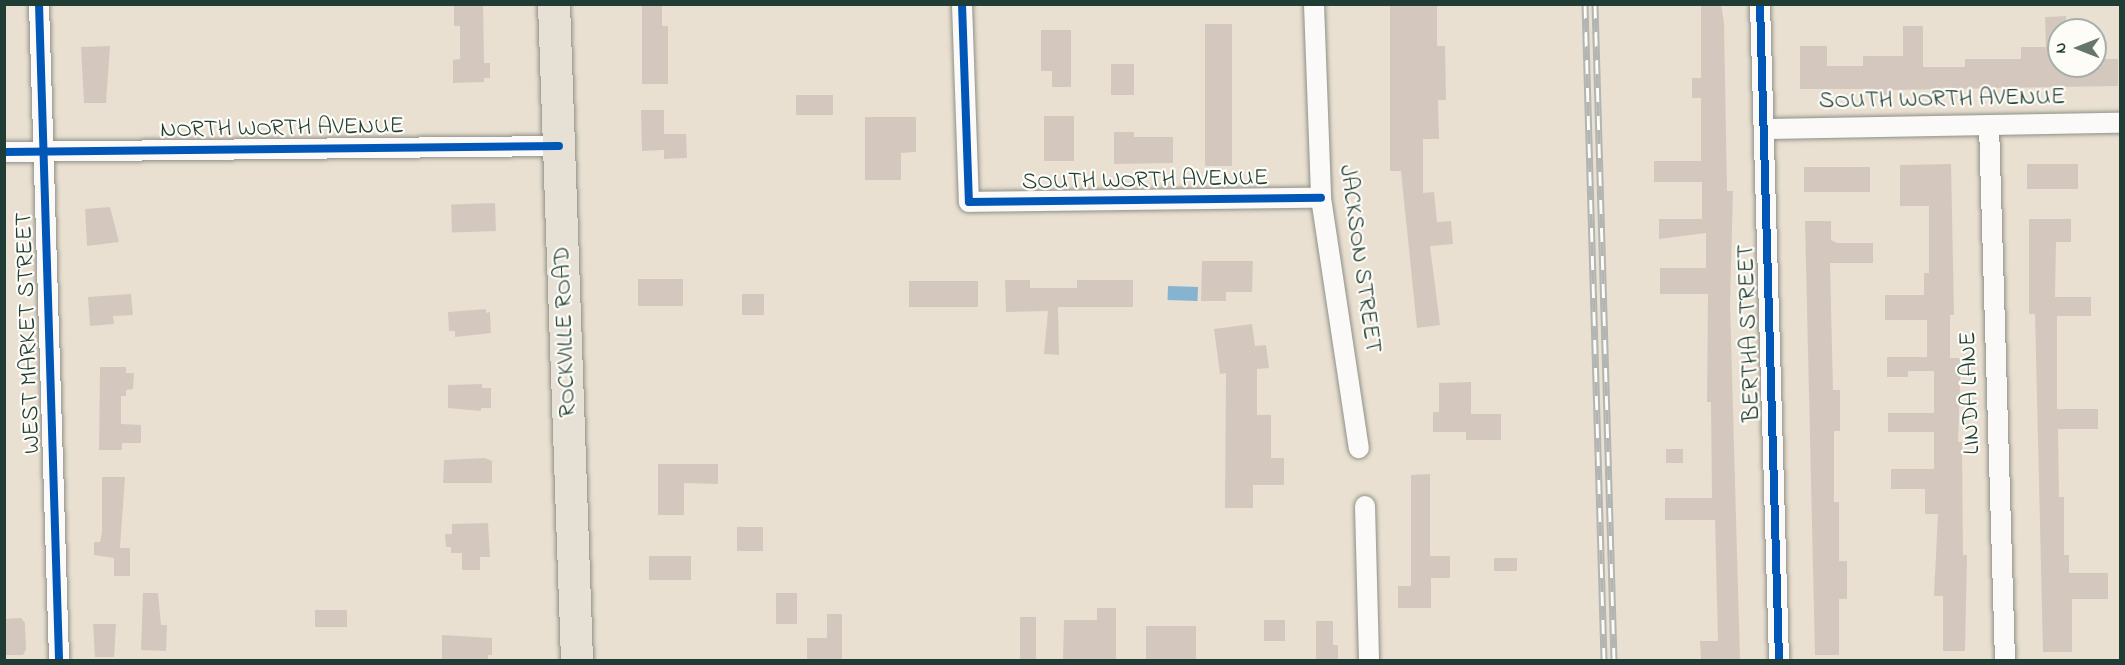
<!DOCTYPE html>
<style>
body{margin:0}
#map{position:relative;width:2125px;height:665px;overflow:hidden;background:#e9e0d1;font-family:"Indie Flower",sans-serif}
div>[style]{position:absolute}
[style*='--x']{left:calc(var(--x)*1px);top:calc(var(--y)*1px);width:calc(var(--w)*1px);rotate:calc(var(--a)*1deg)}
.water>*{inset:0;background:#86b3d0;transform-origin:0 0}
.building>*{inset:0;background:#d4c8be;transform-origin:0 0}
.roads{filter:drop-shadow(0 0 2px #8f9087) drop-shadow(0 0 2px #8f9087)}
.street>*{height:20px;margin:-10px;padding:0 10px;transform-origin:10px;border-radius:10px;background:#fcfaf8}
.primary>*{height:32px;margin:-16px;padding:0 16px;transform-origin:16px;border-radius:16px;background:#e6e1d4}
.rail>*{height:7px;margin-top:-3.5px;transform-origin:0;background:repeating-linear-gradient(90deg,#fdfcf7 0 14px,#b3b5b2 0 28px);box-sizing:border-box;border-block:2px solid #b3b5b2}
.cycleway>*{height:8px;margin:-4px;padding:0 4px;transform-origin:4px;border-radius:4px;background:#0057b8}
span{translate:-50% -50%;white-space:nowrap;text-align:center;line-height:1.15;-webkit-text-stroke:4.5px #fdfcf7;paint-order:stroke}
.street-label{font-size:24px;color:#1f3d34}
.frame{position:absolute;inset:0;border:6px solid #1f3d34;pointer-events:none}
.north{position:absolute;left:2047px;top:18px;width:60px;height:60px;box-sizing:border-box;background:#fdfcf7;border:2px solid #a4b0a9;border-radius:50%;rotate:270deg;font-size:16px;font-weight:700;line-height:24px;text-align:center;color:#1f3d34}
.north::after{content:'';display:block;margin:auto;width:21px;height:27px;background:#66766b;clip-path:polygon(50% 0,100% 100%,50% 72%,0 100%)}
</style>
<div id="map">
<div class="water">
<i style="left:1168px;top:286px;width:30px;height:14px;rotate:2deg"></i>
</div>
<div class="building">
<i style="clip-path:polygon(454px 4px,483px 4px,484px 63px,490px 63px,490px 78px,484px 78px,484px 82px,453px 83px,453px 60px,460px 59px,460px 26px,454px 26px)"></i>
<i style="clip-path:polygon(642px 4px,662px 4px,662px 26px,668px 26px,668px 84px,642px 84px)"></i>
<i style="clip-path:polygon(1390px 4px,1437px 5px,1437px 46px,1445px 46px,1446px 100px,1438px 100px,1439px 139px,1423px 139px,1423px 193px,1434px 192px,1437px 222px,1451px 221px,1453px 244px,1430px 246px,1440px 325px,1417px 328px,1401px 171px,1390px 171px)"></i>
<i style="clip-path:polygon(1701px 4px,1721px 4px,1724px 23px,1727px 191px,1733px 191px,1730px 303px,1740px 660px,1701px 660px,1700px 641px,1718px 641px,1715px 520px,1665px 520px,1665px 498px,1712px 498px,1711px 402px,1707px 402px,1708px 294px,1660px 294px,1660px 268px,1706px 268px,1706px 233px,1659px 239px,1659px 219px,1702px 219px,1702px 182px,1654px 182px,1654px 161px,1701px 161px,1701px 98px,1692px 98px,1692px 78px,1701px 78px)"></i>
<i style="clip-path:polygon(2066px 16px,2066px 30px,2059px 30px,2059px 66px,2095px 66px,2095px 59px,2118px 59px,2118px 86px,1892px 90px,1892px 95px,1867px 95px,1867px 89px,1800px 89px,1800px 46px,1827px 46px,1827px 66px,1863px 66px,1863px 56px,1903px 56px,1903px 26px,1923px 26px,1923px 67px,1965px 67px,1965px 59px,2021px 59px,2021px 47px,2046px 47px,2045px 17px)"></i>
<i style="left:1205px;top:24px;width:27px;height:142px"></i>
<i style="clip-path:polygon(1041px 30px,1071px 30px,1071px 87px,1052px 87px,1052px 71px,1041px 71px)"></i>
<i style="clip-path:polygon(110px 46px,106px 103px,84px 103px,81px 47px)"></i>
<i style="left:1111px;top:64px;width:23px;height:31px"></i>
<i style="left:796px;top:95px;width:37px;height:20px"></i>
<i style="clip-path:polygon(641px 110px,664px 110px,664px 134px,686px 134px,687px 158px,664px 159px,664px 150px,642px 151px)"></i>
<i style="left:1044px;top:116px;width:30px;height:45px"></i>
<i style="clip-path:polygon(865px 117px,916px 117px,916px 152px,901px 153px,901px 180px,865px 180px)"></i>
<i style="clip-path:polygon(1114px 132px,1134px 132px,1134px 137px,1173px 137px,1173px 163px,1114px 164px)"></i>
<i style="clip-path:polygon(1951px 164px,1954px 315px,1950px 315px,1950px 358px,1961px 358px,1958px 442px,1962px 442px,1963px 555px,1967px 555px,1965px 651px,1943px 651px,1943px 596px,1934px 596px,1938px 514px,1925px 514px,1925px 489px,1891px 489px,1891px 469px,1934px 469px,1934px 432px,1888px 432px,1888px 413px,1934px 413px,1934px 371px,1908px 371px,1908px 377px,1887px 377px,1887px 357px,1927px 357px,1927px 320px,1885px 320px,1885px 295px,1924px 295px,1924px 273px,1929px 273px,1929px 206px,1900px 206px,1900px 165px)"></i>
<i style="left:2027px;top:164px;width:51px;height:25px"></i>
<i style="left:1804px;top:167px;width:66px;height:25px"></i>
<i style="left:495px;top:203px;width:28px;height:44px;rotate:88deg"></i>
<i style="clip-path:polygon(110px 207px,119px 242px,87px 246px,85px 209px)"></i>
<i style="clip-path:polygon(2029px 219px,2071px 219px,2071px 242px,2056px 242px,2055px 297px,2091px 297px,2091px 316px,2057px 316px,2057px 409px,2098px 409px,2098px 429px,2058px 429px,2059px 497px,2064px 497px,2064px 555px,2069px 555px,2069px 573px,2108px 573px,2108px 599px,2072px 599px,2072px 652px,2043px 652px,2035px 314px,2029px 314px)"></i>
<i style="clip-path:polygon(1805px 221px,1831px 221px,1831px 240px,1837px 243px,1873px 243px,1873px 263px,1830px 263px,1833px 390px,1840px 390px,1840px 431px,1834px 431px,1834px 502px,1839px 502px,1839px 561px,1847px 561px,1847px 599px,1839px 599px,1839px 655px,1815px 655px)"></i>
<i style="clip-path:polygon(1202px 261px,1253px 261px,1252px 292px,1226px 292px,1226px 301px,1201px 301px)"></i>
<i style="left:638px;top:279px;width:45px;height:27px"></i>
<i style="clip-path:polygon(1005px 280px,1030px 280px,1030px 288px,1077px 288px,1077px 280px,1133px 280px,1133px 307px,1058px 307px,1059px 355px,1044px 354px,1048px 311px,1006px 312px)"></i>
<i style="left:909px;top:281px;width:69px;height:26px"></i>
<i style="clip-path:polygon(131px 294px,133px 315px,113px 316px,114px 324px,90px 326px,88px 297px)"></i>
<i style="left:742px;top:294px;width:22px;height:21px"></i>
<i style="clip-path:polygon(486px 309px,486px 313px,490px 312px,491px 333px,455px 337px,455px 331px,449px 331px,448px 312px)"></i>
<i style="clip-path:polygon(1252px 324px,1255px 346px,1266px 345px,1269px 368px,1257px 369px,1257px 415px,1271px 415px,1271px 458px,1284px 458px,1284px 485px,1253px 485px,1253px 508px,1225px 508px,1226px 373px,1220px 374px,1214px 329px)"></i>
<i style="clip-path:polygon(100px 367px,126px 367px,126px 373px,134px 373px,133px 389px,126px 390px,126px 396px,121px 396px,121px 424px,141px 425px,141px 443px,122px 443px,122px 450px,99px 450px)"></i>
<i style="clip-path:polygon(1471px 382px,1471px 414px,1501px 414px,1501px 440px,1466px 440px,1466px 432px,1433px 432px,1433px 412px,1439px 412px,1439px 383px)"></i>
<i style="clip-path:polygon(482px 384px,482px 388px,491px 388px,491px 408px,481px 408px,481px 411px,448px 408px,448px 385px)"></i>
<i style="left:1683px;top:449px;width:14px;height:17px;rotate:90deg"></i>
<i style="clip-path:polygon(485px 458px,492px 461px,492px 483px,443px 483px,444px 460px)"></i>
<i style="clip-path:polygon(658px 464px,718px 464px,718px 484px,684px 483px,684px 515px,658px 515px)"></i>
<i style="clip-path:polygon(1430px 474px,1430px 556px,1450px 556px,1450px 578px,1431px 578px,1431px 608px,1398px 608px,1398px 586px,1411px 586px,1411px 475px)"></i>
<i style="clip-path:polygon(102px 477px,125px 477px,120px 548px,130px 548px,130px 576px,114px 576px,114px 558px,94px 555px,94px 542px,100px 542px,102px 532px)"></i>
<i style="clip-path:polygon(488px 523px,490px 557px,480px 557px,480px 570px,462px 570px,462px 553px,451px 553px,451px 547px,446px 547px,445px 534px,452px 534px,452px 524px)"></i>
<i style="left:737px;top:527px;width:26px;height:24px"></i>
<i style="left:649px;top:556px;width:42px;height:24px"></i>
<i style="left:1494px;top:558px;width:23px;height:13px"></i>
<i style="clip-path:polygon(143px 593px,158px 593px,161px 625px,167px 625px,166px 651px,141px 650px)"></i>
<i style="left:776px;top:593px;width:21px;height:31px"></i>
<i style="clip-path:polygon(1097px 608px,1116px 608px,1116px 660px,1063px 660px,1064px 620px,1097px 620px)"></i>
<i style="left:315px;top:610px;width:32px;height:17px"></i>
<i style="clip-path:polygon(827px 614px,842px 614px,842px 660px,807px 660px,807px 638px,827px 638px)"></i>
<i style="left:1020px;top:617px;width:16px;height:43px"></i>
<i style="clip-path:polygon(21px 618px,25px 623px,26px 649px,23px 655px,4px 655px,4px 619px)"></i>
<i style="left:1264px;top:620px;width:21px;height:21px"></i>
<i style="clip-path:polygon(1316px 621px,1333px 621px,1333px 645px,1338px 645px,1338px 660px,1316px 660px)"></i>
<i style="clip-path:polygon(93px 624px,116px 624px,114px 657px,95px 657px)"></i>
<i style="left:1196px;top:626px;width:34px;height:50px;rotate:90deg"></i>
<i style="clip-path:polygon(442px 635px,492px 638px,492px 655px,488px 655px,488px 660px,442px 660px)"></i>
</div>
<div class="roads">
<div class="street">
<i style="--x:39;--y:4;--w:656;--a:88.25"></i>
<i style="--x:962;--y:4;--w:198;--a:88"></i>
<i style="--x:969;--y:202;--w:352;--a:-0.7"></i>
<i style="--x:1314;--y:4;--w:194;--a:87.9"></i>
<i style="--x:1321;--y:198;--w:253;--a:81.4"></i>
<i style="--x:1760;--y:4;--w:656;--a:88.34"></i>
<i style="--x:1989;--y:125;--w:535;--a:88.29"></i>
<i style="--x:1764;--y:129;--w:356;--a:-1"></i>
<i style="--x:4;--y:152;--w:555;--a:-0.62"></i>
<i style="--x:1365;--y:506;--w:154;--a:88.5"></i>
</div>
<div class="primary">
<i style="--x:554;--y:4;--w:656;--a:87.99"></i>
</div>
</div>
<div class="rail">
<i style="--x:1585;--y:4;--w:656;--a:88.34"></i>
<i style="--x:1595;--y:4;--w:656;--a:88.34"></i>
</div>
<div class="cycleway">
<i style="--x:39;--y:4;--w:656;--a:88.25"></i>
<i style="--x:962;--y:4;--w:198;--a:88"></i>
<i style="--x:969;--y:202;--w:352;--a:-0.7"></i>
<i style="--x:1760;--y:4;--w:656;--a:88.34"></i>
<i style="--x:4;--y:152;--w:555;--a:-0.62"></i>
</div>
<div class="street-label">
<span style="left:1942px;top:100px;rotate:-1deg">SOUTH WORTH AVENUE</span>
<span style="left:282px;top:129px;rotate:-1deg">NORTH WORTH AVENUE</span>
<span style="left:1145px;top:181px;rotate:-1deg">SOUTH WORTH AVENUE</span>
<span style="left:1359px;top:259px;rotate:82deg">JACKSON STREET</span>
<span style="left:566px;top:332px;rotate:-92deg">ROCKVILLE ROAD</span>
<span style="left:29px;top:333px;rotate:-92deg">WEST MARKET STREET</span>
<span style="left:1750px;top:333px;rotate:-92deg">BERTHA STREET</span>
<span style="left:1971px;top:393px;rotate:-92deg">LINDA LANE</span>
</div>
<div class="frame"></div>
<div class="north">N</div>
</div>
